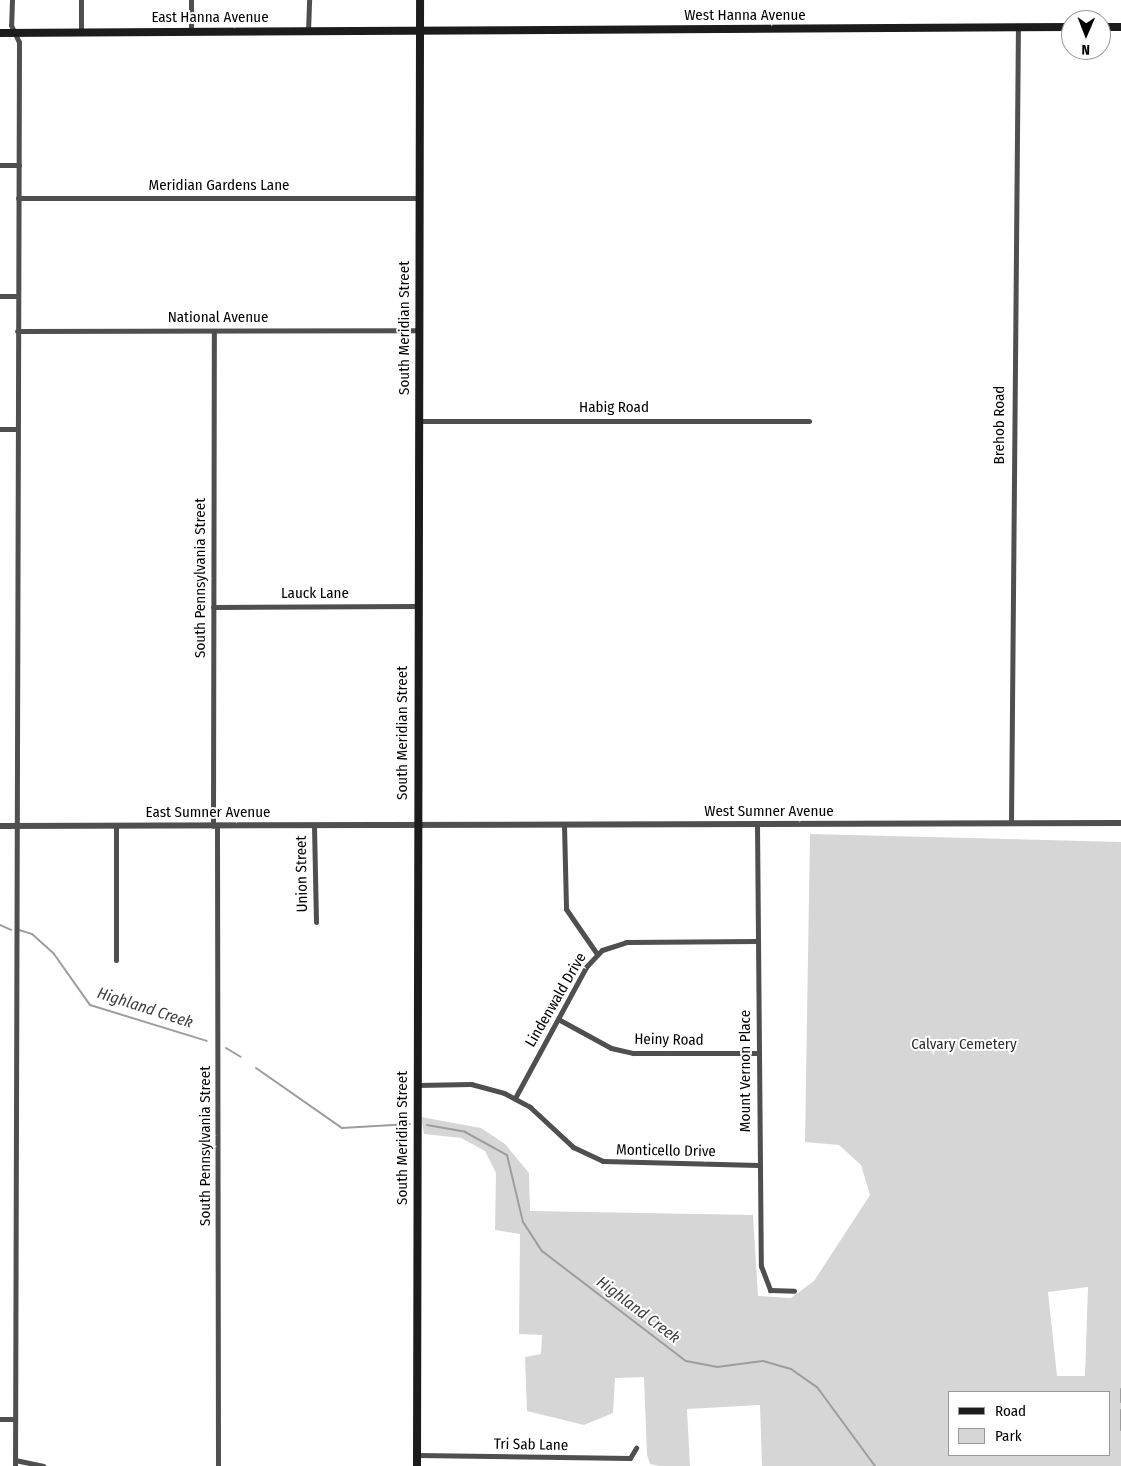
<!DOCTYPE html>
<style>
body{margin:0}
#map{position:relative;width:1121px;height:1466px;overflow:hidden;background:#fff;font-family:"Fira Sans Condensed",sans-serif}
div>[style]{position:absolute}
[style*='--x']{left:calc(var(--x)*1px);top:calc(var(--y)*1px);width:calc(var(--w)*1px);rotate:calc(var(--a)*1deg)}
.green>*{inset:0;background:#d6d6d6}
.stream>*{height:2px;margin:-1px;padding:0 1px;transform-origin:1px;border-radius:1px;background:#9d9d9d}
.minor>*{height:5px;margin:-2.5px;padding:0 2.5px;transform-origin:2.5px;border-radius:2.5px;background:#4f4f4f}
.tertiary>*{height:6px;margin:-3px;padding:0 3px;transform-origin:3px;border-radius:3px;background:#4f4f4f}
.secondary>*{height:8px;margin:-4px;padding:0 4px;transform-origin:4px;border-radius:4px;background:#1c1c1c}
span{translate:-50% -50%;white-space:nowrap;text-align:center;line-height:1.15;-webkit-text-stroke:4px #fff;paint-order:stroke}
.street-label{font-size:15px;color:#000}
.park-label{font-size:15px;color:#2d2d2d}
.water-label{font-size:16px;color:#3e3e3e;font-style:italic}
.legend{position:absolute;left:948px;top:1391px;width:162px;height:65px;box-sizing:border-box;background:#fff;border:1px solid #999;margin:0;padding:6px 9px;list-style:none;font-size:15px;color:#000}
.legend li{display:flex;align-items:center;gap:10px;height:25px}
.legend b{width:25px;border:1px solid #999}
.north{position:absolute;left:1061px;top:10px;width:50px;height:50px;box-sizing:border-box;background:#fff;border:1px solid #999;border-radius:50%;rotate:181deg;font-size:14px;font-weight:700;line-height:20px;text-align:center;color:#000}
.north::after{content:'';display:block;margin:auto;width:18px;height:22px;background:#000;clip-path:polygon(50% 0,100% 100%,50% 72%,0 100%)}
</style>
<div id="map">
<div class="green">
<i style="clip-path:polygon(evenodd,810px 834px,1121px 842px,1121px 1466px,762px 1466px,760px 1405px,687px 1409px,690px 1466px,660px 1466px,650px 1464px,647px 1455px,644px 1377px,615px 1378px,613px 1413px,584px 1425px,527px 1411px,525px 1357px,541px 1354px,542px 1335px,519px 1334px,520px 1234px,495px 1230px,496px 1173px,485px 1151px,461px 1138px,424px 1134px,421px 1117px,481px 1128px,505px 1144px,529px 1173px,530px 1211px,753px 1215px,758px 1296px,791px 1298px,814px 1281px,870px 1195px,861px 1165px,839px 1145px,805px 1142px,810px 834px,1088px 1287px,1085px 1376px,1057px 1376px,1048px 1292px,1088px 1287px,810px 834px,950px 1392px,1110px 1392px,1110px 1455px,950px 1455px,950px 1392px)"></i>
</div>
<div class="stream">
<i style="--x:0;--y:925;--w:12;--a:24"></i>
<i style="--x:19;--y:930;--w:14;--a:17"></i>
<i style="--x:32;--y:934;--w:30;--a:42"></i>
<i style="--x:54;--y:954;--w:62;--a:54.8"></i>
<i style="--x:90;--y:1005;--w:122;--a:17.1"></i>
<i style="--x:226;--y:1048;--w:17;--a:31"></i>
<i style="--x:256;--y:1068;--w:105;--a:34.9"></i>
<i style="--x:342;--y:1128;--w:68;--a:-3.4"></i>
<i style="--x:427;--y:1125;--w:39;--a:10"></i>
<i style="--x:465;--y:1132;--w:48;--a:28.7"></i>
<i style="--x:507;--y:1155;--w:69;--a:76.6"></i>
<i style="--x:523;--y:1222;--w:35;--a:57"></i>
<i style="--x:542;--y:1251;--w:181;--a:37.4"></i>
<i style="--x:686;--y:1361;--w:32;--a:11"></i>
<i style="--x:717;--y:1367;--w:46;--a:-7.4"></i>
<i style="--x:763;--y:1361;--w:29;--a:16"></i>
<i style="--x:791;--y:1369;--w:32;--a:35"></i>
<i style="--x:817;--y:1387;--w:98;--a:53.7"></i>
<i style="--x:1121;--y:1389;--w:13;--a:90"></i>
<i style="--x:1121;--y:1410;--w:20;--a:90"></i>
</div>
<div class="minor">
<i style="--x:12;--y:0;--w:25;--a:92"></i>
<i style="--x:11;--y:25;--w:19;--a:65"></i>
<i style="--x:19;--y:42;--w:1424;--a:90.16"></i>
<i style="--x:81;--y:32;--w:32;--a:-90"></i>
<i style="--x:191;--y:32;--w:32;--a:-90"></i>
<i style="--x:308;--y:32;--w:32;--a:-88"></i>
<i style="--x:0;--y:165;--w:19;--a:0"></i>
<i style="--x:18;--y:198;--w:401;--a:0"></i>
<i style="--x:0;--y:296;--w:18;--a:0"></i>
<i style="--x:17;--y:331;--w:401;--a:-0.1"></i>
<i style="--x:418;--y:421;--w:391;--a:0"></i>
<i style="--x:0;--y:429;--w:17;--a:0"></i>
<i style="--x:213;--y:607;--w:204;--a:-0.3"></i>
<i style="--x:1011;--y:823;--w:795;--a:-89.5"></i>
<i style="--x:757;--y:824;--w:442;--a:89.5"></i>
<i style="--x:761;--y:1266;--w:26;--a:69"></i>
<i style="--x:770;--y:1290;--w:24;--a:2"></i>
<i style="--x:564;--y:825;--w:84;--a:88.6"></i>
<i style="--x:566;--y:909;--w:55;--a:55.4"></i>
<i style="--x:116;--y:826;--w:134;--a:90"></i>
<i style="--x:213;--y:826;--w:495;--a:-89.9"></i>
<i style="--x:217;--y:826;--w:640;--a:89.91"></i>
<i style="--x:314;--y:826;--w:96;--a:88.8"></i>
<i style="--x:558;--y:1019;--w:60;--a:28.7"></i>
<i style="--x:611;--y:1048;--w:23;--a:13"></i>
<i style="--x:633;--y:1053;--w:125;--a:0"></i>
<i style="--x:417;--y:1085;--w:54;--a:-1.1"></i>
<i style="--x:471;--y:1084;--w:34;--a:15"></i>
<i style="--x:504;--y:1093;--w:30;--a:28"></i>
<i style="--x:530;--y:1107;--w:59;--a:42.9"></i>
<i style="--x:573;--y:1147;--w:33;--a:25"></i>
<i style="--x:603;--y:1161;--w:155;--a:1.5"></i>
<i style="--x:515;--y:1098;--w:149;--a:-61.5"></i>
<i style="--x:586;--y:967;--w:23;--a:-47"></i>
<i style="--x:602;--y:950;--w:25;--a:-18"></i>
<i style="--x:626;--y:942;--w:132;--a:-0.4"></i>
<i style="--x:0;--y:1419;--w:15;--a:0"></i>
<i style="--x:417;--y:1455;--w:213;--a:0.8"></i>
<i style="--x:630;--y:1458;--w:12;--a:-59"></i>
<i style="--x:15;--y:1460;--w:29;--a:12"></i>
</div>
<div class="tertiary">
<i style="--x:0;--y:826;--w:1121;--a:-0.15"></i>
</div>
<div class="secondary">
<i style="--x:1101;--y:27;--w:20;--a:0"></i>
<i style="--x:0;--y:33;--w:1071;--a:-0.32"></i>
<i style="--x:417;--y:1466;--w:1466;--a:-89.88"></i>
</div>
<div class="street-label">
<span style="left:745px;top:16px">West Hanna Avenue</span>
<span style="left:210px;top:18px">East Hanna Avenue</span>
<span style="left:219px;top:186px">Meridian Gardens Lane</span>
<span style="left:218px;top:318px">National Avenue</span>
<span style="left:405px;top:328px;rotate:-90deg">South Meridian Street</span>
<span style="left:614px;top:408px">Habig Road</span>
<span style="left:1000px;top:425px;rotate:-90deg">Brehob Road</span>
<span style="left:201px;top:578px;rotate:-90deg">South Pennsylvania Street</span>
<span style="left:315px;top:594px">Lauck Lane</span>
<span style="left:403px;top:733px;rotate:-90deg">South Meridian Street</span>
<span style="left:769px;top:812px">West Sumner Avenue</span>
<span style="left:208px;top:813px">East Sumner Avenue</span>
<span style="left:302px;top:874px;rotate:-91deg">Union Street</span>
<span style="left:556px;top:1000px;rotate:-60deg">Lindenwald Drive</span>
<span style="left:669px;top:1040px;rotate:1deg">Heiny Road</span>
<span style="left:746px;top:1071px;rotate:-90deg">Mount Vernon Place</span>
<span style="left:403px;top:1138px;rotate:-90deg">South Meridian Street</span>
<span style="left:206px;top:1146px;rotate:-90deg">South Pennsylvania Street</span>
<span style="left:666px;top:1151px;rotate:1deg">Monticello Drive</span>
<span style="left:531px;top:1445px;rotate:1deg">Tri Sab Lane</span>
</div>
<div class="park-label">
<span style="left:964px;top:1045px">Calvary Cemetery</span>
</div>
<div class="water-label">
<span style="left:145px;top:1008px;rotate:18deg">Highland Creek</span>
<span style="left:638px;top:1310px;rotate:37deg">Highland Creek</span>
</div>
<ul class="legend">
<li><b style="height:6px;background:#1c1c1c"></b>Road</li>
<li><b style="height:14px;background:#d6d6d6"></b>Park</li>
</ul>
<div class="north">N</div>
</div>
